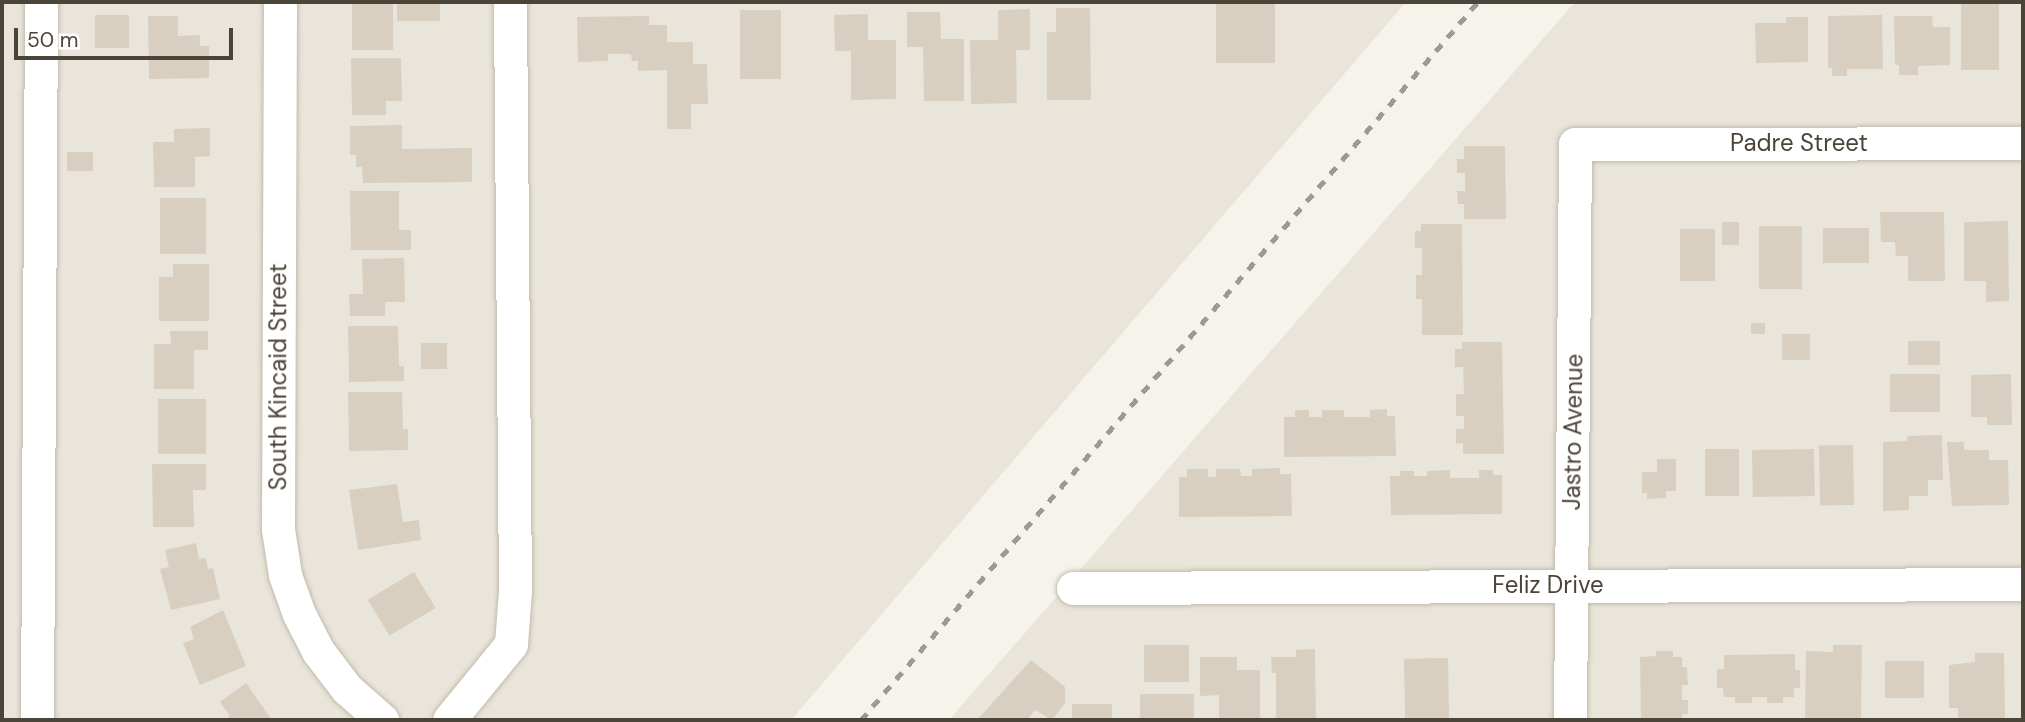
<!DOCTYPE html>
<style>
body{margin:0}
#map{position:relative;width:2025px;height:722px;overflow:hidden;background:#f6f3ec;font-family:"DM Sans",sans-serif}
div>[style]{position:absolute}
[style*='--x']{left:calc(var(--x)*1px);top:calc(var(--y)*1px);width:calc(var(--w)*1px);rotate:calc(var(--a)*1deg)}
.residential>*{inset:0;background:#eae5da}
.building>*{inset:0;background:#d8cfc1;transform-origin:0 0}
.roads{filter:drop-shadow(0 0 2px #c2bbae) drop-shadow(0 0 2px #c2bbae)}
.minor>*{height:33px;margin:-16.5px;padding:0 16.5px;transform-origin:16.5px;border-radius:16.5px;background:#fff}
.rail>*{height:5px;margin-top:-2.5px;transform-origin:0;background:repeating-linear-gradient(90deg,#9a9a9a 0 9px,transparent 0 18px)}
span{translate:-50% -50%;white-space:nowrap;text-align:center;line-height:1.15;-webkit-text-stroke:5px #fff;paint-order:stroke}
.street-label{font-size:24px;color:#4b4439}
.frame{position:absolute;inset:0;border:4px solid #4b4439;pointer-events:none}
.scale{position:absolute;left:14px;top:28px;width:219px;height:32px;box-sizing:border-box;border:4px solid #4b4439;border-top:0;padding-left:9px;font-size:21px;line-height:24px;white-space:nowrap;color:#4b4439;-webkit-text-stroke:5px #fff;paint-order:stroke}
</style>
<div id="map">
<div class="residential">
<i style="clip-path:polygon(2px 2px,1406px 2px,791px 720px,2px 720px)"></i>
<i style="clip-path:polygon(1575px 2px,2023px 2px,2023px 720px,949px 720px)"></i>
</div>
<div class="building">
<i style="left:352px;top:2px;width:41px;height:48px"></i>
<i style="left:397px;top:2px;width:43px;height:19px"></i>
<i style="left:1216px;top:2px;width:59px;height:61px"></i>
<i style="left:1961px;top:2px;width:38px;height:68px"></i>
<i style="clip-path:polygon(1056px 8px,1090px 8px,1091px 100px,1047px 100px,1047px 32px,1056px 32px)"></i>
<i style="clip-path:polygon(1030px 9px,1030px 50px,1016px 50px,1017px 103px,971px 104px,970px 40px,998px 40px,998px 10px)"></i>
<i style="left:740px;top:10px;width:41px;height:69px"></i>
<i style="clip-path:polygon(907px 12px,940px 12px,941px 39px,964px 39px,964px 101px,924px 101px,923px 47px,907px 47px)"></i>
<i style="clip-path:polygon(868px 14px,868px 40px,896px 40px,896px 99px,851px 100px,851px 51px,835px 51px,834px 15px)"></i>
<i style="left:95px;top:15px;width:34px;height:33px"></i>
<i style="clip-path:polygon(1882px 15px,1883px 69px,1847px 69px,1847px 76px,1832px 76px,1832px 68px,1828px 68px,1828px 16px)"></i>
<i style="clip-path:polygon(148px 16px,178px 16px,178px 36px,200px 35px,200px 46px,209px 46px,209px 78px,149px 79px)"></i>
<i style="clip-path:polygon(649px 16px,649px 25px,667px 25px,667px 42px,693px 42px,693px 64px,707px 64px,708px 104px,691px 104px,691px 129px,667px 129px,667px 70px,638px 71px,638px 61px,632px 61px,631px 54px,608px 54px,608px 61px,578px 62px,577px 17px)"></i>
<i style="clip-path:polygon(1894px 16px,1932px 16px,1933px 27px,1950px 27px,1950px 65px,1918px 66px,1918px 75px,1899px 75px,1899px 65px,1895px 65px)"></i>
<i style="clip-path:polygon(1786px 17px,1808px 17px,1808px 62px,1756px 63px,1755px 23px,1786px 23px)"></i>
<i style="clip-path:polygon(351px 58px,401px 58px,402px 101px,386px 101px,386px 115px,352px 115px)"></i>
<i style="clip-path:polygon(402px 125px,402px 149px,472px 148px,472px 182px,363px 183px,362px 167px,356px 167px,356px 155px,350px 155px,350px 126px)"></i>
<i style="clip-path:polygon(210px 128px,210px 156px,195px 157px,195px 187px,154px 187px,153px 142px,174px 142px,174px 129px)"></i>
<i style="clip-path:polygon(1464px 146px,1505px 146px,1506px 219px,1464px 219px,1464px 204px,1458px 204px,1457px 191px,1465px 191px,1465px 173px,1457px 173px,1457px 159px,1464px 159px)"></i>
<i style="left:67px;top:152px;width:26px;height:19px"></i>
<i style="clip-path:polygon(350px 191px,399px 191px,399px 230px,411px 230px,411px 250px,351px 250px)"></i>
<i style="left:160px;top:198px;width:46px;height:56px"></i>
<i style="clip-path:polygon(1880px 212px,1944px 212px,1945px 281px,1908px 281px,1908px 256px,1896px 256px,1895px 242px,1881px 242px)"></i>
<i style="clip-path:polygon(2008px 221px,2009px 301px,1986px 302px,1986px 281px,1964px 281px,1964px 222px)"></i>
<i style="left:1739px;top:222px;width:23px;height:17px;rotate:90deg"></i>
<i style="clip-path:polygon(1421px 224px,1462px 224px,1463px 335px,1422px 335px,1422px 299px,1416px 299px,1416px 275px,1422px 275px,1422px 248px,1415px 248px,1415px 231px,1421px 231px)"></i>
<i style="left:1759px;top:226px;width:43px;height:63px"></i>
<i style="left:1869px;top:228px;width:35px;height:46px;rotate:90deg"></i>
<i style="left:1680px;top:229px;width:35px;height:52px"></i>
<i style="clip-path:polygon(404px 258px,405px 302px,385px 302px,385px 316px,350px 316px,349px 294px,363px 294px,362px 259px)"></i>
<i style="clip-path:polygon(173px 264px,209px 264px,209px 321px,159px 321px,159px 277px,173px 277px)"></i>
<i style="left:1765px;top:323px;width:11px;height:14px;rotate:90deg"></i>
<i style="clip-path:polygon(348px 326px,398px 326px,399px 366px,404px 366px,404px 381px,349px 382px)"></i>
<i style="clip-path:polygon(170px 331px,208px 331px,208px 350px,194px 350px,194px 389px,154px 389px,154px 344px,171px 344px)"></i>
<i style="left:1782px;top:334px;width:28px;height:26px"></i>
<i style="left:1908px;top:341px;width:32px;height:24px"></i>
<i style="clip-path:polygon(1462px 342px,1502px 342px,1504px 454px,1463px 454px,1463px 443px,1456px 444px,1456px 429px,1464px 429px,1464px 416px,1456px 416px,1456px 394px,1464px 394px,1463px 367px,1455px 367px,1455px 349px,1462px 349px)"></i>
<i style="left:421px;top:343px;width:26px;height:26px"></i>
<i style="left:1890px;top:374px;width:50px;height:38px"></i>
<i style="clip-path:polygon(2011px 374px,2012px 425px,1987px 425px,1987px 417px,1971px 417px,1971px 375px)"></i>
<i style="clip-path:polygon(348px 392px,402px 392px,403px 429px,408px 429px,408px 450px,349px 451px)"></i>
<i style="left:158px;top:399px;width:48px;height:55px"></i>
<i style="clip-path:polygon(1387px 409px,1387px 416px,1395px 416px,1396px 456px,1284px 457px,1284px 417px,1295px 417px,1295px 410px,1309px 410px,1309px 417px,1322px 417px,1322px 410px,1344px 410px,1344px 417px,1370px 417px,1370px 410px)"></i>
<i style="clip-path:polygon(1942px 435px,1943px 480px,1928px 480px,1928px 496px,1909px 496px,1909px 510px,1883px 511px,1883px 442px,1907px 441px,1907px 436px)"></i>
<i style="clip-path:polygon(1947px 442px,1964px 442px,1964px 450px,1989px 450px,1989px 460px,2008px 460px,2009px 505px,1952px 506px)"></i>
<i style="left:1853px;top:445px;width:60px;height:34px;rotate:89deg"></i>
<i style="left:1739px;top:449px;width:47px;height:34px;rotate:90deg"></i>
<i style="left:1814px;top:449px;width:47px;height:62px;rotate:89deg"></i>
<i style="clip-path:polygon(1657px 459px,1676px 459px,1676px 491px,1666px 491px,1666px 498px,1647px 499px,1647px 493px,1642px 493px,1642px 472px,1657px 472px)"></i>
<i style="clip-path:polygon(152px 464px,206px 464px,206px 490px,193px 490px,194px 527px,153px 527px)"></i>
<i style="clip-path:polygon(1280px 468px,1280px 474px,1291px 474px,1292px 516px,1179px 517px,1179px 477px,1187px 477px,1187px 469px,1208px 469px,1208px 477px,1216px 477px,1216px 469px,1240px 469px,1241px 476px,1252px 476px,1252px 469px)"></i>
<i style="clip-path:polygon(1450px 470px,1450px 478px,1479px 478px,1479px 470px,1493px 470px,1493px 475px,1502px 475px,1502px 514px,1391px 515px,1390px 476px,1400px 476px,1400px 471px,1414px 471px,1414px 476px,1427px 476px,1427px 471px)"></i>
<i style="clip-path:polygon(397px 484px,403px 522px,419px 520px,421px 540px,358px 550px,349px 490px)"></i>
<i style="clip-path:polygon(196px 543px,199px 559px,206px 558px,208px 569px,213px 568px,220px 599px,171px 610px,160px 569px,169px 567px,165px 550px)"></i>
<i style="left:414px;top:572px;width:42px;height:54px;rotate:59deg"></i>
<i style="clip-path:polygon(223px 610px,246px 666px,200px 685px,183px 643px,194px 639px,190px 627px)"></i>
<i style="left:1144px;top:645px;width:45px;height:37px"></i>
<i style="clip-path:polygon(1833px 645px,1862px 645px,1861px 720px,1805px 719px,1806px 651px,1833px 652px)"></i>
<i style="clip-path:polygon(1315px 649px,1316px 720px,1276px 720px,1276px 673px,1272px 673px,1271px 657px,1296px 657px,1296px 650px)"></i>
<i style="clip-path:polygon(1656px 651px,1673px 651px,1673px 657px,1682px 657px,1682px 667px,1687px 667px,1688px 685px,1682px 685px,1682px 700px,1688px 700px,1688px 714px,1682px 714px,1682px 720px,1641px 720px,1640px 657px,1656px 656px)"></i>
<i style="clip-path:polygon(1975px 653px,2004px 653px,2005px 720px,1958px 720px,1958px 708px,1949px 708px,1949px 665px,1975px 662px)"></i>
<i style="clip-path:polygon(1795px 654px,1795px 670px,1800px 670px,1800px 688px,1794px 688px,1794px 697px,1783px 697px,1783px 703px,1767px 703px,1767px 697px,1752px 697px,1752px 703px,1735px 703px,1735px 697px,1724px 697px,1723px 688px,1717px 688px,1717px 669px,1724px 669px,1724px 655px)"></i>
<i style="clip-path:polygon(1200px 657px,1237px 657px,1237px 670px,1260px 670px,1260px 720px,1219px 720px,1219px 695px,1200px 696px)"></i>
<i style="left:1448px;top:658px;width:62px;height:44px;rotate:89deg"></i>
<i style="clip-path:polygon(1031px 660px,1065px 687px,1065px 703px,1052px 720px,1035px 710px,1027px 720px,977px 720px)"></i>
<i style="left:1885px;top:661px;width:39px;height:37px"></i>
<i style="clip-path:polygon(246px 683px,272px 720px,224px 720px,230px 716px,220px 702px)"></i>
<i style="left:1140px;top:694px;width:54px;height:26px"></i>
<i style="left:1072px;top:704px;width:40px;height:16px"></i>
</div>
<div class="roads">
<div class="minor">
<i style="--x:280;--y:2;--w:527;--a:90.22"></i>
<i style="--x:278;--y:529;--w:47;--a:81.3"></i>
<i style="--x:285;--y:575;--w:41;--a:70.3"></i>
<i style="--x:299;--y:614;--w:42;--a:62.8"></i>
<i style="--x:318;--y:651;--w:48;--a:52.7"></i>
<i style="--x:347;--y:689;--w:47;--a:41.5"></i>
<i style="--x:1073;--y:588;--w:950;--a:-0.24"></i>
<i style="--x:37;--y:720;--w:718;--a:-89.68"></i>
<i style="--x:449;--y:720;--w:98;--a:-50.8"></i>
<i style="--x:511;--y:644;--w:53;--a:-85.7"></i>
<i style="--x:515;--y:591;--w:589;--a:-90.49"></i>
<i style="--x:1570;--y:720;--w:576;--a:-89.5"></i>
<i style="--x:1575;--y:144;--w:448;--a:-0.1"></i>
</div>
</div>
<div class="rail">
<i style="--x:861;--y:720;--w:947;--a:-49.33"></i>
</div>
<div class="street-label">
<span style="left:1799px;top:143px">Padre Street</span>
<span style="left:278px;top:377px;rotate:-90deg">South Kincaid Street</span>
<span style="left:1573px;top:432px;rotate:-89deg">Jastro Avenue</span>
<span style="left:1548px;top:585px">Feliz Drive</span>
</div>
<div class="frame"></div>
<div class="scale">50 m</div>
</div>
